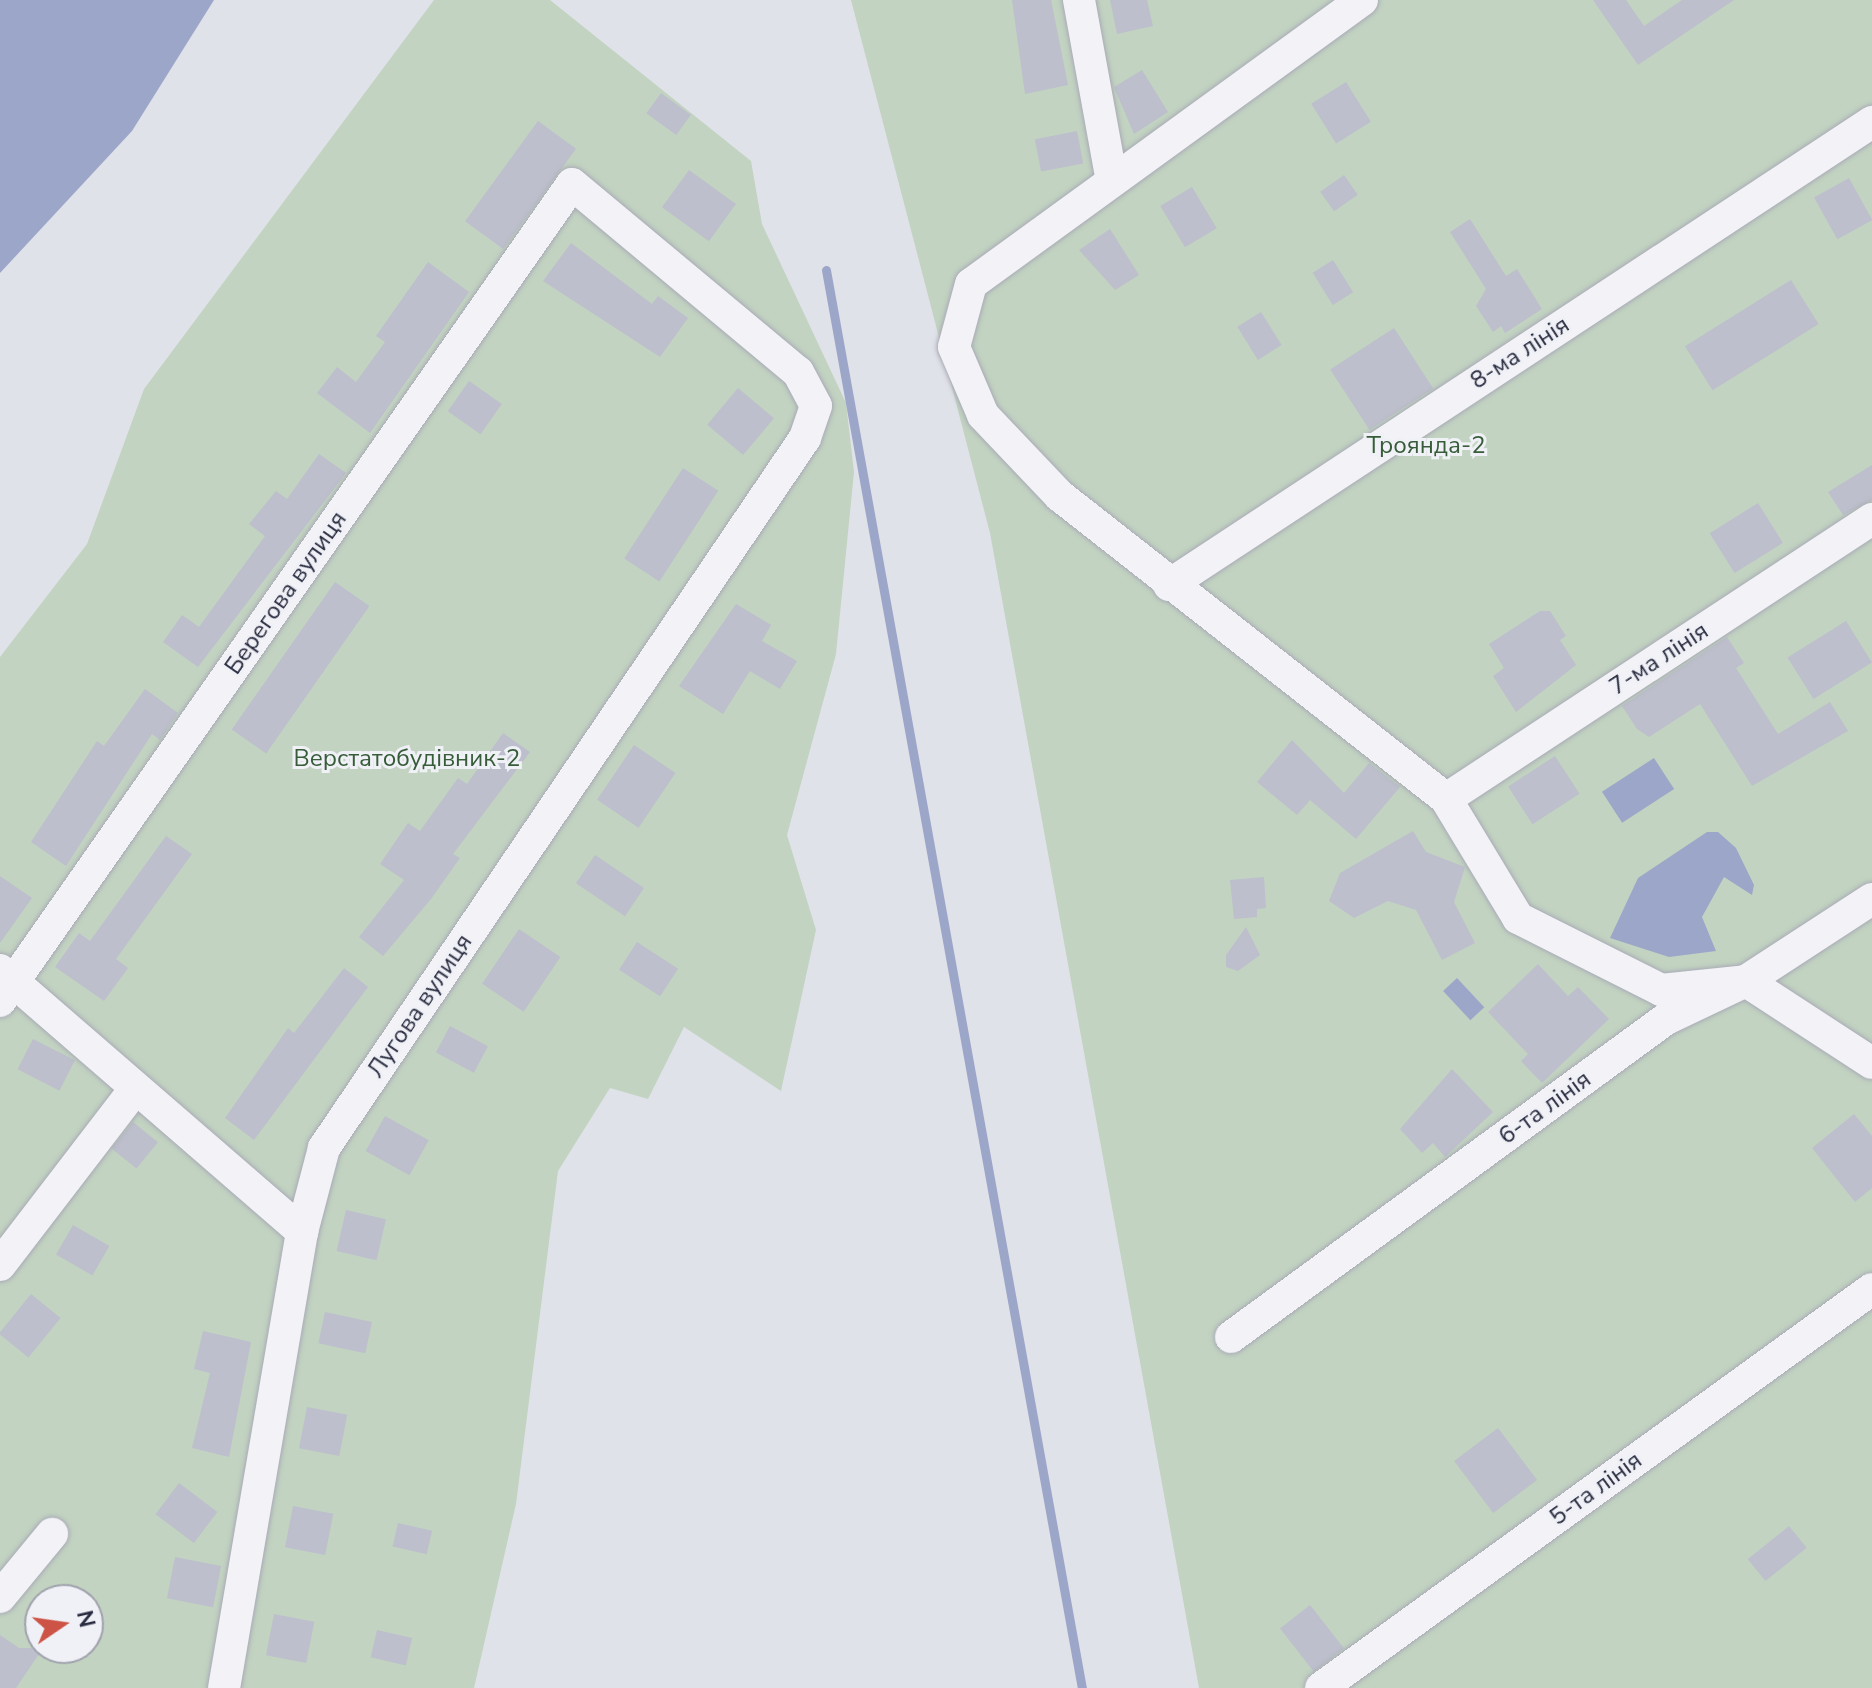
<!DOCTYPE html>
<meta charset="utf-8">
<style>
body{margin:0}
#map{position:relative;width:1872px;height:1688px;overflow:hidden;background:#e0e2e9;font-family:"Nunito Sans",sans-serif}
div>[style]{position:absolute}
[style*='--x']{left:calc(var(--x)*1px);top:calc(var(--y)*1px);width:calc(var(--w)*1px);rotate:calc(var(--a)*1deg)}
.green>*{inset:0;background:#c2d3c1}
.water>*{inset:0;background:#9ca6c9;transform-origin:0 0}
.stream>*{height:9px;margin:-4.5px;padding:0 4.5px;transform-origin:4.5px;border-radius:4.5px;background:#9ca6c9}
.building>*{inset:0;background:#bdbfcc;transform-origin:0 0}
.roads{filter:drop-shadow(0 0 2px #a9abb6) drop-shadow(0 0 2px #a9abb6)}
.minor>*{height:32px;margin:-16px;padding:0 16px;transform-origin:16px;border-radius:16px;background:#f3f3f7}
span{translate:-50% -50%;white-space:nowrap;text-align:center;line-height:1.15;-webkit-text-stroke:6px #f0f1f6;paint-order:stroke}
.street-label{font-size:24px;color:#292c40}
.park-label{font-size:24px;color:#365c38}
.north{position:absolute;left:24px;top:1584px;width:80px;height:80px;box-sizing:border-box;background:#f0f1f6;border:2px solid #a0a2ad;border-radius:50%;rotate:77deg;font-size:22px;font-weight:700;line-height:32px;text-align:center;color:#292c40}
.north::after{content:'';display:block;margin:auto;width:28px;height:36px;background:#cd5346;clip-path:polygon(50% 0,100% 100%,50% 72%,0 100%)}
</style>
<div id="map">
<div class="green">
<i style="clip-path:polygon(evenodd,434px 0,550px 0,751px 161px,762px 224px,846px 403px,854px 472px,836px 654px,787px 835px,816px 930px,781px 1091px,684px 1027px,648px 1099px,610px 1088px,558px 1171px,516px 1504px,474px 1688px,0 1688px,0 657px,87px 544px,144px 389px,434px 0,40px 1600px,88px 1600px,88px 1648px,40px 1648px,40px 1600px)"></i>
<i style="clip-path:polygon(851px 0,1872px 0,1872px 1688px,1199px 1688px,990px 533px)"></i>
</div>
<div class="water">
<i style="clip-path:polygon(0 0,214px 0,132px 131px,0 273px)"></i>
<i style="left:1654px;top:758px;width:37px;height:62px;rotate:57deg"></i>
<i style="clip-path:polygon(1707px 832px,1718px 832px,1736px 848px,1754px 885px,1752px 895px,1724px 877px,1702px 917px,1716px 951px,1669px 957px,1610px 938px,1638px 878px)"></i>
<i style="left:1457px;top:978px;width:40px;height:19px;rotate:47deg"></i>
</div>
<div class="stream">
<i style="--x:826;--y:270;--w:1441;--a:79.77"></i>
</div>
<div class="building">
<i style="clip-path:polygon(1012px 0,1051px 0,1068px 85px,1025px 94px)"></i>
<i style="clip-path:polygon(1110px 0,1147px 0,1153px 26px,1117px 34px)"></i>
<i style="clip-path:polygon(1593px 0,1626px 0,1644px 26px,1682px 0,1734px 0,1638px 65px)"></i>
<i style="clip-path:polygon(1142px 70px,1168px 112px,1134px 134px,1114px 87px)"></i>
<i style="left:1346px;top:82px;width:47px;height:41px;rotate:58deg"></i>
<i style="left:661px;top:93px;width:37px;height:25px;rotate:36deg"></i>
<i style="left:538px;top:121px;width:47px;height:124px;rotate:36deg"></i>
<i style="left:1077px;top:131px;width:33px;height:43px;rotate:79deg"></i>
<i style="left:689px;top:170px;width:58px;height:46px;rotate:36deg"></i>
<i style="left:1344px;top:175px;width:24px;height:29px;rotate:55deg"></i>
<i style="left:1849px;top:178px;width:48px;height:40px;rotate:61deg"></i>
<i style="left:1192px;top:187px;width:48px;height:37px;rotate:59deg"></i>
<i style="clip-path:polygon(1470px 219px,1506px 276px,1517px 269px,1542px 309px,1505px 333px,1501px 326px,1493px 332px,1476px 306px,1486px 289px,1450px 232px)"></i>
<i style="clip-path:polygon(1110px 229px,1139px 275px,1115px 290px,1079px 250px)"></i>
<i style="clip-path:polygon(571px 243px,652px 304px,658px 296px,688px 318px,660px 357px,543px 281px)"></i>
<i style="left:1333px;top:260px;width:38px;height:24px;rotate:58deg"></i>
<i style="clip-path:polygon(428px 262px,469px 292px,370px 433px,317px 393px,337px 367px,356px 382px,385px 342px,376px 336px)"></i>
<i style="left:1791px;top:280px;width:52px;height:125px;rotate:58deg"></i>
<i style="left:1261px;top:312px;width:39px;height:28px;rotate:58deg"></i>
<i style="left:1394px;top:328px;width:72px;height:76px;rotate:57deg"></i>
<i style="left:469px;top:381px;width:40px;height:37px;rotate:35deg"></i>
<i style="left:738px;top:388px;width:47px;height:48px;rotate:40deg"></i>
<i style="clip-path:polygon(319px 454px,346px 473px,198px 667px,163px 642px,182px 615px,199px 627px,265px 536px,249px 524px,276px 491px,287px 499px)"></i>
<i style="clip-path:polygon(1872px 465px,1872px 500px,1843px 515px,1828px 492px)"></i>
<i style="left:683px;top:468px;width:42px;height:108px;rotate:33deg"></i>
<i style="left:1758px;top:503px;width:47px;height:57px;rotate:58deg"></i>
<i style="left:335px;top:582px;width:42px;height:180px;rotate:35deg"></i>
<i style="clip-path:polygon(736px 604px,771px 625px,762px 641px,797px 661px,780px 689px,750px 671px,723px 714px,679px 686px)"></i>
<i style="clip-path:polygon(1540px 611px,1550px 611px,1566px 636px,1560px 640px,1576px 665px,1516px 712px,1493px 676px,1504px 668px,1489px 644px)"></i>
<i style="left:1846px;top:621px;width:49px;height:69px;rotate:58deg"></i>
<i style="clip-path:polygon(1727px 637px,1744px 663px,1736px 668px,1778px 734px,1830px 702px,1848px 731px,1752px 786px,1700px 704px,1649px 737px,1637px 729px,1622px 706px)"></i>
<i style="clip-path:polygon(145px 689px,178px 713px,160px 740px,152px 734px,66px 866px,31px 842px,97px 741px,104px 746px)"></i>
<i style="clip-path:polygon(503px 733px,530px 752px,453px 854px,460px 858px,431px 899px,383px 956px,359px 937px,404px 880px,380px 864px,408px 823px,420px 831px,458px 778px,467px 784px)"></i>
<i style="clip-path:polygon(1292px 740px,1344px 793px,1369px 763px,1400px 787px,1356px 839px,1310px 800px,1297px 815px,1257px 782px)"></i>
<i style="left:634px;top:745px;width:50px;height:66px;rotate:34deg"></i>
<i style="left:1555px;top:756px;width:45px;height:56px;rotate:57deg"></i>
<i style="clip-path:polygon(1413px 831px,1426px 852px,1465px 867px,1454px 902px,1475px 943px,1442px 960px,1416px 910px,1388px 901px,1354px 918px,1329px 901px,1340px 873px)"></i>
<i style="clip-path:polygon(166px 836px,192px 854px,116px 959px,128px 968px,104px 1001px,55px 967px,79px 933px,90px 941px)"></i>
<i style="left:595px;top:855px;width:59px;height:34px;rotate:34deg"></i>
<i style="clip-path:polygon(0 876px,32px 898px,0 943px)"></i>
<i style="clip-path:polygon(1264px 877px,1266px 908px,1257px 909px,1257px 917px,1234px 919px,1230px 880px)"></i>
<i style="clip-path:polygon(1246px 927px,1260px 955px,1238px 971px,1226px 967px,1226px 955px)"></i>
<i style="left:519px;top:929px;width:50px;height:66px;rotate:34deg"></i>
<i style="left:637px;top:942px;width:49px;height:33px;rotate:33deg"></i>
<i style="clip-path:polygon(1538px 964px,1568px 996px,1578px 987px,1609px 1019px,1542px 1083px,1521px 1061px,1528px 1054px,1488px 1012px)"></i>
<i style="clip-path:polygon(344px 968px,368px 987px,254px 1140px,225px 1118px,288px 1028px,294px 1033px)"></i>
<i style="left:450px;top:1026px;width:43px;height:30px;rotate:28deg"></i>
<i style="left:33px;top:1039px;width:47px;height:34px;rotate:27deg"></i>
<i style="clip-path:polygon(1452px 1069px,1493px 1112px,1445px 1157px,1433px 1143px,1422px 1153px,1400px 1129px)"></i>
<i style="clip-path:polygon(1854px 1114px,1872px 1136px,1872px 1188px,1855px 1202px,1812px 1148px)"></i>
<i style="left:385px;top:1116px;width:50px;height:40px;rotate:29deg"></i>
<i style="left:133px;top:1122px;width:32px;height:34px;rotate:39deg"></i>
<i style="left:346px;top:1210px;width:41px;height:42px;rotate:13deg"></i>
<i style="left:73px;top:1225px;width:42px;height:34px;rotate:30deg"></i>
<i style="left:31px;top:1294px;width:38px;height:51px;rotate:39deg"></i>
<i style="left:325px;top:1312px;width:48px;height:32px;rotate:12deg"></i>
<i style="clip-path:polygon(203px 1331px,251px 1342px,229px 1457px,192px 1448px,210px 1373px,194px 1369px)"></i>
<i style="left:307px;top:1407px;width:41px;height:42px;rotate:11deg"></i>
<i style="left:1498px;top:1428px;width:65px;height:55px;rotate:53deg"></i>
<i style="left:179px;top:1483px;width:48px;height:39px;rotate:37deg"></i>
<i style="left:293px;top:1506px;width:41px;height:42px;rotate:11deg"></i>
<i style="left:398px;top:1523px;width:35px;height:24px;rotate:13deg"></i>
<i style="left:1789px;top:1526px;width:28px;height:53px;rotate:51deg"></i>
<i style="left:175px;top:1557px;width:47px;height:42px;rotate:11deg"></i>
<i style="left:1310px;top:1605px;width:55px;height:38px;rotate:52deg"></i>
<i style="left:274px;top:1614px;width:41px;height:42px;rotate:11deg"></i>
<i style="left:377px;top:1630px;width:36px;height:28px;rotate:13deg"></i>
<i style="clip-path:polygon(0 1635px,19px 1648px,43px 1648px,16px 1688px,0 1688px)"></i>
</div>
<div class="roads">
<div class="minor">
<i style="--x:1079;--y:0;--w:179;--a:79.7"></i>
<i style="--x:1362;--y:0;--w:483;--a:144"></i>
<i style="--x:971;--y:284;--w:65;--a:105.1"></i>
<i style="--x:954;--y:347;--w:74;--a:66.9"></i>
<i style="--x:983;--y:415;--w:112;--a:46.5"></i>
<i style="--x:1060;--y:496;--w:491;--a:38.1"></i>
<i style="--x:1446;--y:799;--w:139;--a:58.8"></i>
<i style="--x:1518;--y:918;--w:160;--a:26.7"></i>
<i style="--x:1661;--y:990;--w:85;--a:-6"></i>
<i style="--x:1746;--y:981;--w:150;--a:33.1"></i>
<i style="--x:1169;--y:585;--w:842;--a:-33.37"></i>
<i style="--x:1446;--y:799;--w:510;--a:-33.32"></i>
<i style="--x:0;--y:970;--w:400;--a:40.9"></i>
<i style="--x:0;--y:1001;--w:997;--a:-55"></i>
<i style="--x:572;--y:184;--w:294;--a:39.8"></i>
<i style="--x:798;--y:372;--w:38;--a:62"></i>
<i style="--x:816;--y:406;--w:34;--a:109"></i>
<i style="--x:805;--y:438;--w:858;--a:124.12"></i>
<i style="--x:324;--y:1148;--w:87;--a:104.7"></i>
<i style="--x:302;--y:1232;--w:463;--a:99.7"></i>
<i style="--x:0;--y:1265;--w:223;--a:-52.5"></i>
<i style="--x:1231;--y:1337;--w:539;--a:-36.17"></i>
<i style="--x:1666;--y:1019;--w:89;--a:-25.4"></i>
<i style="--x:1746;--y:981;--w:150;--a:-33.1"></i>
<i style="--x:0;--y:1597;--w:82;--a:-50.5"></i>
<i style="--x:1321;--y:1688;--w:680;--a:-35.91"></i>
</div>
</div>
<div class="street-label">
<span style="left:1520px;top:353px;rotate:-33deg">8-ма лінія</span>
<span style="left:286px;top:593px;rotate:-55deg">Берегова вулиця</span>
<span style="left:1659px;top:659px;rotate:-33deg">7-ма лінія</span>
<span style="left:420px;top:1006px;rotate:-56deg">Лугова вулиця</span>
<span style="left:1545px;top:1108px;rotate:-36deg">6-та лінія</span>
<span style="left:1596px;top:1489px;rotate:-36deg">5-та лінія</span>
</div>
<div class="park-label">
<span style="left:1426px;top:446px">Троянда-2</span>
<span style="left:407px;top:759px">Верстатобудівник-2</span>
</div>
<div class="north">N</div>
</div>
